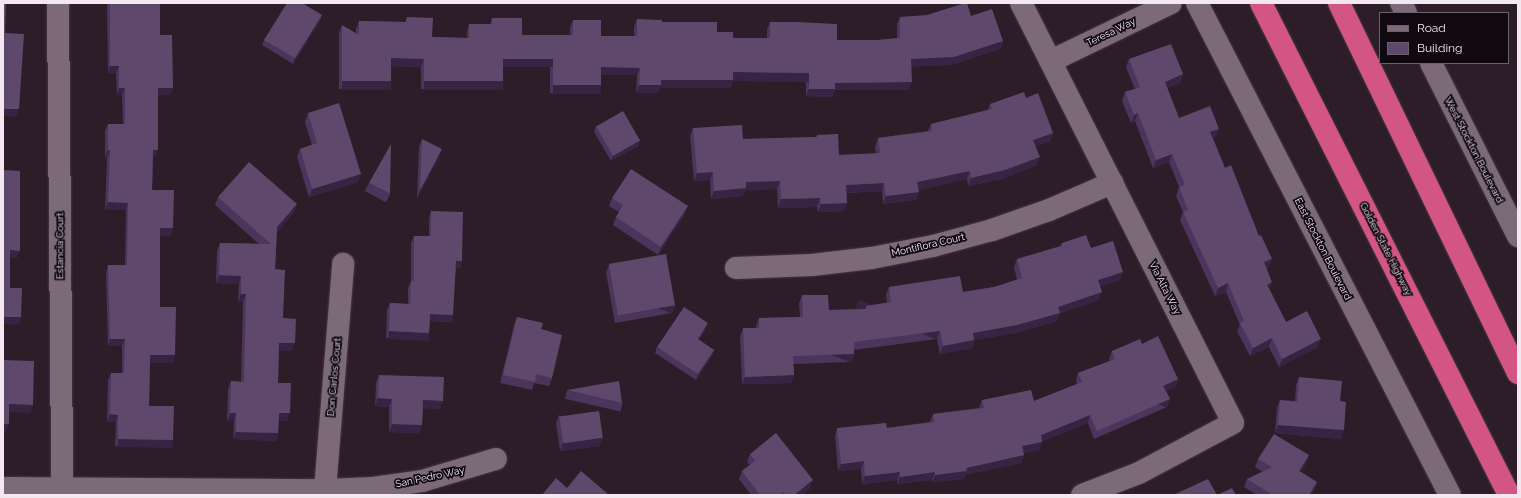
<!DOCTYPE html>
<style>
body{margin:0}
#map{position:relative;width:1521px;height:498px;overflow:hidden;background:#2c1d29;font-family:Raleway,sans-serif}
div>[style]{position:absolute}
[style*='--x']{left:calc(var(--x)*1px);top:calc(var(--y)*1px);width:calc(var(--w)*1px);rotate:calc(var(--a)*1deg)}
.roads{filter:drop-shadow(0 0 1px #453842) drop-shadow(0 0 1px #453842)}
.minor>*{height:22px;margin:-11px;padding:0 11px;transform-origin:11px;border-radius:11px;background:#7c6a78}
.highway>*{height:22px;margin:-11px;padding:0 11px;transform-origin:11px;border-radius:11px;background:#d35682}
.wall>*{inset:0;background:#4c355d;transform-origin:0 0}
.shaded-wall>*{inset:0;background:#372442;transform-origin:0 0}
.building>*{inset:0;background:#5e496d;transform-origin:0 0}
span{translate:-50% -50%;white-space:nowrap;text-align:center;line-height:1.15;-webkit-text-stroke:3.5px #10090f;paint-order:stroke}
.street-label{font-size:10px;color:#f3e8f0}
.frame{position:absolute;inset:0;border:4px solid #f3e8f0;pointer-events:none}
.legend{position:absolute;left:1379px;top:12px;width:130px;height:52px;box-sizing:border-box;background:#10090f;border:1px solid #6b6269;margin:0;padding:5px 7px;list-style:none;font-size:12px;color:#f3e8f0}
.legend li{display:flex;align-items:center;gap:8px;height:20px}
.legend b{width:20px;border:1px solid #6b6269}
</style>
<div id="map">
<div class="roads">
<div class="minor">
<i style="--x:58;--y:3;--w:485;--a:89.5"></i>
<i style="--x:1021;--y:3;--w:470;--a:63.2"></i>
<i style="--x:1233;--y:423;--w:106;--a:152"></i>
<i style="--x:1139;--y:473;--w:61;--a:158.9"></i>
<i style="--x:1197;--y:3;--w:553;--a:62.79"></i>
<i style="--x:1401;--y:3;--w:11;--a:63"></i>
<i style="--x:1051;--y:61;--w:133;--a:-25.8"></i>
<i style="--x:1431;--y:63;--w:194;--a:63.3"></i>
<i style="--x:736;--y:268;--w:76;--a:-2.3"></i>
<i style="--x:812;--y:265;--w:60;--a:-6.7"></i>
<i style="--x:872;--y:258;--w:62;--a:-11.1"></i>
<i style="--x:933;--y:246;--w:61;--a:-15.2"></i>
<i style="--x:992;--y:230;--w:60;--a:-19.3"></i>
<i style="--x:1049;--y:210;--w:69;--a:-23.2"></i>
<i style="--x:3;--y:488;--w:322;--a:0.4"></i>
<i style="--x:325;--y:490;--w:48;--a:-2.4"></i>
<i style="--x:373;--y:488;--w:49;--a:-8.1"></i>
<i style="--x:422;--y:481;--w:77;--a:-16.6"></i>
<i style="--x:325;--y:490;--w:227;--a:-85.4"></i>
</div>
<div class="highway">
<i style="--x:1261;--y:3;--w:551;--a:63.25"></i>
<i style="--x:1339;--y:3;--w:411;--a:64.2"></i>
</div>
</div>
<div class="wall">
<i style="clip-path:polygon(107px 3px,160px 3px,160px 35px,173px 88px,170px 95px,158px 95px,155px 157px,153px 157px,152px 190px,171px 236px,160px 235px,160px 307px,173px 363px,150px 363px,149px 406px,171px 447px,115px 446px,116px 422px,107px 422px,108px 380px,111px 373px,122px 373px,122px 346px,108px 346px,106px 273px,108px 265px,125px 265px,126px 210px,105px 210px,107px 158px,105px 158px,105px 131px,108px 124px,123px 124px,122px 95px,117px 95px,116px 73px,108px 73px)"></i>
<i style="clip-path:polygon(322px 15px,320px 21px,293px 64px,262px 45px,264px 40px)"></i>
<i style="clip-path:polygon(971px 16px,1003px 41px,1000px 49px,951px 65px,911px 66px,909px 90px,835px 90px,832px 97px,806px 96px,806px 81px,733px 80px,730px 88px,660px 88px,658px 93px,636px 93px,637px 75px,601px 75px,598px 93px,550px 93px,550px 67px,503px 67px,500px 89px,421px 89px,421px 67px,391px 66px,388px 89px,339px 89px,339px 33px,342px 25px,356px 34px,356px 29px,359px 21px,405px 22px,407px 17px,432px 37px,467px 38px,467px 32px,469px 24px,490px 24px,492px 18px,522px 35px,570px 35px,570px 28px,573px 20px,601px 36px,634px 36px,634px 27px,637px 19px,662px 22px,717px 32px,733px 38px,767px 38px,767px 30px,770px 22px,837px 40px,878px 40px,897px 38px,897px 24px,900px 17px)"></i>
<i style="clip-path:polygon(1129px 59px,1183px 74px,1180px 83px,1167px 88px,1179px 118px,1216px 137px,1213px 138px,1225px 168px,1269px 267px,1266px 268px,1270px 290px,1286px 322px,1318px 347px,1279px 367px,1269px 347px,1250px 356px,1237px 331px,1240px 325px,1226px 292px,1215px 296px,1180px 220px,1183px 212px,1176px 196px,1179px 187px,1169px 162px,1153px 168px,1135px 121px,1131px 123px,1122px 101px,1125px 92px,1135px 89px,1126px 67px)"></i>
<i style="clip-path:polygon(1026px 98px,1053px 133px,1050px 141px,1035px 146px,1037px 165px,1002px 179px,968px 186px,967px 179px,918px 190px,919px 192px,916px 200px,883px 204px,882px 191px,846px 193px,847px 203px,844px 211px,818px 212px,817px 207px,778px 208px,777px 189px,746px 190px,743px 196px,711px 199px,710px 180px,694px 181px,690px 136px,693px 128px,743px 139px,816px 137px,817px 135px,839px 155px,876px 154px,875px 147px,878px 138px,928px 131px,931px 124px,988px 110px,990px 104px)"></i>
<i style="clip-path:polygon(308px 113px,358px 182px,309px 197px,297px 157px,300px 149px,312px 145px,305px 122px)"></i>
<i style="clip-path:polygon(596px 126px,640px 140px,638px 146px,611px 161px,594px 132px)"></i>
<i style="clip-path:polygon(422px 139px,439px 157px,417px 199px,419px 147px)"></i>
<i style="left:369px;top:183px;width:24px;height:9px;rotate:28deg"></i>
<i style="clip-path:polygon(218px 197px,294px 212px,277px 232px,275px 269px,283px 318px,292px 351px,279px 350px,278px 383px,287px 421px,279px 421px,278px 433px,276px 441px,233px 439px,234px 421px,227px 421px,228px 389px,231px 381px,241px 382px,243px 302px,238px 302px,239px 284px,216px 283px,217px 251px,220px 243px,259px 244px,215px 205px)"></i>
<i style="clip-path:polygon(612px 198px,685px 214px,658px 255px,613px 225px,616px 217px,619px 212px,609px 206px)"></i>
<i style="clip-path:polygon(431px 211px,462px 261px,460px 268px,456px 268px,451px 322px,430px 321px,429px 333px,427px 340px,386px 338px,387px 310px,390px 303px,408px 304px,408px 288px,411px 281px,411px 243px,414px 236px,429px 236px,429px 219px)"></i>
<i style="clip-path:polygon(1062px 243px,1091px 248px,1120px 280px,1100px 286px,1099px 300px,1060px 313px,1057px 321px,1015px 333px,974px 340px,972px 348px,940px 354px,937px 339px,854px 350px,854px 354px,851px 362px,793px 364px,794px 375px,791px 383px,742px 384px,740px 336px,743px 328px,756px 328px,756px 326px,759px 318px,800px 317px,799px 303px,802px 295px,829px 310px,865px 309px,866px 306px,887px 303px,886px 294px,889px 287px,963px 292px,994px 287px,1017px 280px,1014px 267px,1017px 259px,1060px 246px)"></i>
<i style="clip-path:polygon(609px 265px,675px 305px,672px 313px,615px 323px,606px 273px)"></i>
<i style="clip-path:polygon(517px 317px,541px 329px,552px 378px,549px 386px,534px 383px,532px 390px,500px 383px,514px 325px)"></i>
<i style="clip-path:polygon(706px 329px,699px 340px,714px 350px,712px 356px,696px 380px,655px 353px,657px 347px)"></i>
<i style="clip-path:polygon(1142px 344px,1178px 379px,1175px 387px,1166px 391px,1170px 399px,1167px 407px,1094px 439px,1088px 423px,1042px 441px,1039px 450px,1024px 453px,1024px 455px,1021px 463px,965px 475px,964px 479px,932px 482px,932px 480px,897px 484px,897px 480px,862px 484px,861px 469px,838px 471px,835px 436px,837px 428px,887px 428px,930px 422px,933px 414px,979px 408px,982px 400px,1034px 401px,1077px 384px,1076px 381px,1078px 373px,1110px 361px,1109px 359px,1112px 351px)"></i>
<i style="clip-path:polygon(379px 375px,440px 409px,423px 408px,422px 425px,419px 433px,389px 432px,389px 407px,375px 406px,376px 383px)"></i>
<i style="clip-path:polygon(1299px 377px,1340px 401px,1341px 439px,1275px 433px,1277px 408px,1280px 400px,1295px 401px,1296px 385px)"></i>
<i style="left:567px;top:390px;width:57px;height:9px;rotate:13deg"></i>
<i style="clip-path:polygon(559px 415px,600px 446px,560px 451px,556px 423px)"></i>
<i style="clip-path:polygon(750px 454px,810px 488px,802px 495px,751px 495px,739px 479px,742px 471px,750px 465px,747px 462px)"></i>
<i style="clip-path:polygon(1309px 455px,1306px 463px,1301px 472px,1317px 482px,1314px 490px,1311px 495px,1257px 495px,1244px 487px,1247px 479px,1263px 472px,1255px 467px,1258px 459px)"></i>
</div>
<div class="shaded-wall">
<i style="clip-path:polygon(322px 15px,320px 21px,293px 64px,295px 58px)"></i>
<i style="clip-path:polygon(1003px 41px,1000px 49px,951px 65px,908px 67px,911px 59px)"></i>
<i style="clip-path:polygon(391px 58px,424px 59px,421px 67px,388px 66px)"></i>
<i style="left:503px;top:59px;width:50px;height:8px"></i>
<i style="clip-path:polygon(110px 66px,119px 66px,116px 73px,108px 73px)"></i>
<i style="clip-path:polygon(601px 67px,640px 68px,637px 75px,598px 75px)"></i>
<i style="left:733px;top:72px;width:76px;height:9px;rotate:1deg"></i>
<i style="clip-path:polygon(1183px 74px,1180px 83px,1162px 90px,1165px 82px)"></i>
<i style="clip-path:polygon(661px 80px,733px 80px,730px 88px,660px 88px,658px 93px,636px 93px,639px 85px)"></i>
<i style="left:342px;top:81px;width:49px;height:9px"></i>
<i style="left:424px;top:81px;width:79px;height:9px"></i>
<i style="clip-path:polygon(912px 82px,909px 90px,835px 90px,832px 97px,806px 96px,809px 89px,835px 83px)"></i>
<i style="left:553px;top:85px;width:48px;height:9px"></i>
<i style="clip-path:polygon(119px 88px,125px 88px,122px 95px,117px 95px)"></i>
<i style="clip-path:polygon(158px 88px,173px 88px,170px 95px,155px 95px)"></i>
<i style="clip-path:polygon(3px 109px,19px 109px,16px 117px,3px 116px)"></i>
<i style="clip-path:polygon(1138px 113px,1135px 121px,1131px 123px,1134px 115px)"></i>
<i style="clip-path:polygon(1219px 129px,1216px 137px,1208px 140px,1210px 132px)"></i>
<i style="clip-path:polygon(1053px 133px,1050px 141px,1030px 149px,1033px 140px)"></i>
<i style="clip-path:polygon(640px 140px,638px 146px,611px 161px,613px 155px)"></i>
<i style="clip-path:polygon(442px 149px,439px 157px,417px 199px,420px 190px)"></i>
<i style="clip-path:polygon(108px 150px,110px 150px,107px 158px,105px 158px)"></i>
<i style="clip-path:polygon(153px 150px,158px 150px,155px 157px,151px 157px)"></i>
<i style="clip-path:polygon(1172px 154px,1169px 162px,1153px 168px,1156px 160px)"></i>
<i style="clip-path:polygon(1040px 157px,1037px 165px,1002px 179px,968px 186px,971px 178px)"></i>
<i style="clip-path:polygon(970px 171px,967px 179px,914px 191px,917px 182px)"></i>
<i style="clip-path:polygon(713px 172px,710px 180px,694px 181px,697px 173px)"></i>
<i style="clip-path:polygon(361px 174px,358px 182px,309px 197px,312px 189px)"></i>
<i style="clip-path:polygon(780px 181px,777px 189px,746px 190px,743px 196px,711px 199px,714px 191px,746px 182px)"></i>
<i style="clip-path:polygon(884px 183px,882px 191px,843px 193px,846px 185px)"></i>
<i style="clip-path:polygon(919px 192px,916px 200px,883px 204px,886px 196px)"></i>
<i style="clip-path:polygon(820px 198px,817px 207px,778px 208px,781px 199px)"></i>
<i style="clip-path:polygon(108px 202px,128px 203px,126px 210px,105px 210px)"></i>
<i style="clip-path:polygon(847px 203px,844px 211px,818px 212px,821px 204px)"></i>
<i style="clip-path:polygon(297px 204px,294px 212px,274px 235px,277px 227px)"></i>
<i style="clip-path:polygon(688px 206px,685px 214px,658px 255px,661px 247px)"></i>
<i style="clip-path:polygon(160px 228px,173px 228px,171px 236px,158px 235px)"></i>
<i style="clip-path:polygon(10px 250px,20px 251px,17px 258px,7px 258px)"></i>
<i style="clip-path:polygon(1272px 259px,1269px 267px,1261px 270px,1264px 262px)"></i>
<i style="clip-path:polygon(456px 261px,462px 261px,460px 268px,453px 268px)"></i>
<i style="clip-path:polygon(1123px 272px,1120px 280px,1095px 288px,1098px 280px)"></i>
<i style="clip-path:polygon(219px 275px,241px 276px,239px 284px,216px 283px)"></i>
<i style="clip-path:polygon(1272px 282px,1269px 290px,1267px 285px)"></i>
<i style="clip-path:polygon(1228px 283px,1226px 292px,1215px 296px,1218px 288px)"></i>
<i style="clip-path:polygon(1102px 292px,1099px 300px,1059px 314px,1060px 313px,1057px 321px,1015px 333px,974px 340px,972px 348px,940px 354px,943px 346px,973px 333px,1058px 307px)"></i>
<i style="clip-path:polygon(241px 294px,246px 294px,243px 302px,238px 302px)"></i>
<i style="left:675px;top:305px;width:9px;height:58px;rotate:111deg"></i>
<i style="left:430px;top:314px;width:23px;height:7px;rotate:2deg"></i>
<i style="clip-path:polygon(3px 317px,21px 317px,19px 325px,3px 324px)"></i>
<i style="clip-path:polygon(708px 323px,706px 329px,696px 345px,698px 339px)"></i>
<i style="left:389px;top:331px;width:40px;height:8px;rotate:3deg"></i>
<i style="left:940px;top:331px;width:9px;height:87px;rotate:111deg"></i>
<i style="clip-path:polygon(1272px 338px,1269px 347px,1250px 356px,1253px 348px)"></i>
<i style="clip-path:polygon(110px 339px,125px 339px,122px 346px,108px 346px)"></i>
<i style="clip-path:polygon(1321px 339px,1318px 347px,1279px 367px,1282px 359px)"></i>
<i style="clip-path:polygon(279px 343px,295px 343px,292px 351px,276px 350px)"></i>
<i style="clip-path:polygon(714px 350px,712px 356px,696px 380px,698px 374px)"></i>
<i style="left:854px;top:354px;width:9px;height:61px;rotate:111deg"></i>
<i style="clip-path:polygon(150px 355px,175px 355px,173px 363px,148px 363px)"></i>
<i style="clip-path:polygon(794px 375px,791px 383px,742px 384px,745px 377px)"></i>
<i style="clip-path:polygon(1178px 379px,1175px 387px,1161px 394px,1163px 386px)"></i>
<i style="clip-path:polygon(378px 398px,392px 399px,389px 407px,375px 406px)"></i>
<i style="left:1170px;top:399px;width:9px;height:80px;rotate:111deg"></i>
<i style="clip-path:polygon(423px 400px,443px 401px,440px 409px,420px 408px)"></i>
<i style="clip-path:polygon(9px 404px,33px 405px,30px 413px,6px 412px)"></i>
<i style="clip-path:polygon(230px 413px,236px 413px,234px 421px,227px 421px)"></i>
<i style="clip-path:polygon(279px 413px,290px 413px,287px 421px,276px 421px)"></i>
<i style="clip-path:polygon(110px 414px,118px 415px,116px 422px,107px 422px)"></i>
<i style="clip-path:polygon(1090px 415px,1088px 423px,1038px 443px,1041px 435px)"></i>
<i style="clip-path:polygon(3px 424px,9px 424px,6px 432px,3px 432px)"></i>
<i style="clip-path:polygon(392px 424px,422px 425px,419px 433px,389px 432px)"></i>
<i style="clip-path:polygon(1278px 425px,1344px 430px,1341px 439px,1275px 433px)"></i>
<i style="clip-path:polygon(236px 432px,278px 433px,276px 441px,233px 439px)"></i>
<i style="clip-path:polygon(603px 438px,600px 446px,560px 451px,563px 443px)"></i>
<i style="left:118px;top:439px;width:55px;height:8px;rotate:1deg"></i>
<i style="clip-path:polygon(1042px 442px,1039px 450px,1019px 454px,1022px 446px)"></i>
<i style="clip-path:polygon(1024px 455px,1021px 463px,965px 475px,964px 479px,932px 482px,935px 475px)"></i>
<i style="clip-path:polygon(1309px 455px,1306px 463px,1296px 479px,1299px 471px)"></i>
<i style="clip-path:polygon(864px 461px,861px 469px,838px 471px,841px 464px)"></i>
<i style="clip-path:polygon(900px 472px,897px 480px,862px 484px,865px 476px)"></i>
<i style="clip-path:polygon(935px 472px,932px 480px,897px 484px,900px 477px)"></i>
<i style="clip-path:polygon(813px 480px,810px 488px,802px 495px,794px 495px)"></i>
<i style="clip-path:polygon(1317px 482px,1314px 490px,1311px 495px,1309px 495px)"></i>
</div>
<div class="building">
<i style="clip-path:polygon(3px 3px,6px 3px,5px 33px,24px 34px,19px 109px,3px 109px)"></i>
<i style="clip-path:polygon(110px 3px,160px 3px,160px 35px,172px 35px,173px 88px,158px 88px,158px 150px,153px 150px,152px 190px,174px 190px,173px 228px,160px 228px,160px 307px,176px 307px,175px 355px,150px 355px,149px 406px,174px 406px,173px 440px,118px 439px,118px 415px,110px 414px,111px 373px,124px 373px,125px 339px,110px 339px,108px 265px,127px 265px,128px 203px,108px 202px,110px 150px,108px 150px,108px 124px,125px 124px,125px 88px,119px 88px,119px 66px,110px 66px)"></i>
<i style="clip-path:polygon(287px 3px,302px 3px,322px 15px,295px 58px,264px 40px)"></i>
<i style="clip-path:polygon(965px 3px,967px 3px,971px 16px,992px 9px,1003px 41px,954px 57px,911px 59px,912px 82px,835px 83px,835px 89px,809px 89px,809px 73px,733px 72px,733px 80px,661px 80px,661px 85px,639px 85px,640px 68px,601px 67px,601px 85px,553px 85px,553px 59px,503px 59px,503px 81px,424px 81px,424px 59px,391px 58px,391px 81px,342px 81px,342px 25px,359px 35px,359px 21px,406px 22px,407px 17px,433px 18px,432px 37px,469px 38px,469px 24px,492px 24px,492px 18px,522px 18px,522px 35px,573px 35px,573px 20px,601px 20px,601px 36px,637px 36px,637px 19px,662px 20px,662px 22px,717px 22px,717px 32px,733px 32px,733px 38px,770px 38px,770px 22px,796px 22px,837px 24px,837px 40px,878px 40px,900px 38px,900px 17px,927px 15px)"></i>
<i style="clip-path:polygon(1171px 44px,1183px 74px,1165px 82px,1179px 118px,1210px 106px,1219px 129px,1210px 132px,1225px 168px,1231px 165px,1259px 236px,1261px 235px,1272px 259px,1264px 262px,1272px 282px,1267px 285px,1286px 322px,1307px 311px,1321px 339px,1282px 359px,1272px 338px,1253px 348px,1240px 323px,1244px 321px,1228px 283px,1218px 288px,1183px 212px,1188px 210px,1179px 187px,1185px 185px,1172px 154px,1156px 160px,1138px 113px,1134px 115px,1125px 92px,1140px 87px,1129px 59px)"></i>
<i style="clip-path:polygon(1024px 92px,1026px 98px,1038px 93px,1053px 133px,1033px 140px,1040px 157px,1005px 170px,971px 178px,970px 171px,917px 182px,919px 192px,886px 196px,884px 183px,846px 185px,847px 203px,821px 204px,820px 198px,781px 199px,780px 181px,746px 182px,746px 188px,714px 191px,713px 172px,697px 173px,693px 128px,742px 125px,743px 139px,817px 137px,817px 135px,838px 134px,839px 155px,880px 153px,878px 138px,932px 131px,931px 124px,992px 109px,990px 104px)"></i>
<i style="clip-path:polygon(339px 103px,361px 174px,312px 189px,300px 149px,317px 143px,308px 113px)"></i>
<i style="left:623px;top:111px;width:34px;height:31px;rotate:60deg"></i>
<i style="clip-path:polygon(422px 139px,442px 149px,420px 190px)"></i>
<i style="clip-path:polygon(391px 144px,390px 194px,369px 183px)"></i>
<i style="clip-path:polygon(249px 162px,297px 204px,277px 227px,275px 269px,285px 270px,283px 318px,296px 319px,295px 343px,279px 343px,278px 383px,291px 383px,290px 413px,279px 413px,278px 433px,236px 432px,236px 413px,230px 413px,231px 381px,244px 382px,246px 294px,241px 294px,241px 276px,219px 275px,220px 243px,271px 244px,218px 197px)"></i>
<i style="clip-path:polygon(631px 169px,688px 206px,661px 247px,616px 217px,623px 205px,612px 198px)"></i>
<i style="clip-path:polygon(3px 170px,20px 171px,20px 251px,10px 250px,10px 288px,22px 288px,21px 317px,3px 317px,3px 321px)"></i>
<i style="clip-path:polygon(431px 211px,463px 212px,462px 261px,456px 261px,453px 315px,430px 314px,429px 333px,389px 331px,390px 303px,410px 304px,411px 281px,414px 281px,414px 236px,431px 236px)"></i>
<i style="clip-path:polygon(1086px 235px,1091px 248px,1113px 241px,1123px 272px,1098px 280px,1102px 292px,1058px 307px,1060px 313px,1017px 325px,973px 333px,974px 340px,943px 346px,940px 331px,854px 342px,854px 354px,793px 356px,794px 375px,745px 377px,743px 328px,759px 328px,759px 318px,803px 317px,802px 295px,828px 295px,829px 310px,866px 309px,866px 306px,891px 302px,889px 287px,960px 276px,963px 292px,994px 287px,1022px 278px,1017px 259px,1062px 246px,1062px 243px)"></i>
<i style="left:666px;top:254px;width:52px;height:58px;rotate:80deg"></i>
<i style="clip-path:polygon(684px 307px,708px 323px,698px 339px,714px 350px,698px 374px,657px 347px)"></i>
<i style="clip-path:polygon(517px 317px,543px 323px,541px 329px,562px 335px,552px 378px,536px 374px,535px 382px,503px 375px)"></i>
<i style="clip-path:polygon(1158px 336px,1178px 379px,1163px 386px,1170px 399px,1097px 431px,1090px 415px,1041px 435px,1042px 442px,1022px 446px,1024px 455px,966px 468px,967px 471px,935px 475px,935px 472px,900px 477px,900px 472px,865px 476px,864px 461px,841px 464px,837px 428px,886px 423px,887px 428px,934px 422px,933px 414px,984px 408px,982px 400px,1031px 390px,1034px 401px,1082px 382px,1078px 373px,1115px 359px,1112px 351px,1140px 339px,1142px 344px)"></i>
<i style="clip-path:polygon(3px 360px,34px 361px,33px 405px,9px 404px,9px 424px,3px 424px)"></i>
<i style="clip-path:polygon(379px 375px,444px 377px,443px 401px,423px 400px,422px 425px,392px 424px,392px 399px,378px 398px)"></i>
<i style="clip-path:polygon(1299px 377px,1342px 381px,1340px 401px,1346px 402px,1344px 430px,1278px 425px,1280px 400px,1297px 402px)"></i>
<i style="clip-path:polygon(619px 381px,622px 403px,567px 390px)"></i>
<i style="left:599px;top:411px;width:27px;height:40px;rotate:82deg"></i>
<i style="clip-path:polygon(776px 433px,813px 480px,794px 495px,785px 495px,783px 492px,779px 495px,760px 495px,742px 471px,755px 461px,750px 454px)"></i>
<i style="clip-path:polygon(1274px 434px,1309px 455px,1299px 471px,1317px 482px,1309px 495px,1273px 495px,1247px 479px,1272px 467px,1258px 459px)"></i>
<i style="clip-path:polygon(581px 471px,608px 494px,608px 495px,542px 495px,556px 478px,567px 488px)"></i>
<i style="clip-path:polygon(1208px 479px,1217px 495px,1173px 495px)"></i>
<i style="clip-path:polygon(1232px 488px,1236px 495px,1217px 495px)"></i>
</div>
<div class="street-label">
<span style="left:1111px;top:32px;rotate:-26deg">Teresa Way</span>
<span style="left:1474px;top:150px;rotate:63deg">West Stockton Boulevard</span>
<span style="left:928px;top:245px;rotate:-13deg">Montiflora Court</span>
<span style="left:60px;top:246px;rotate:-90deg">Estancia Court</span>
<span style="left:1323px;top:249px;rotate:63deg">East Stockton Boulevard</span>
<span style="left:1386px;top:249px;rotate:63deg">Golden State Highway</span>
<span style="left:1165px;top:288px;rotate:63deg">Via Alta Way</span>
<span style="left:334px;top:377px;rotate:-85deg">Don Carlos Court</span>
<span style="left:430px;top:477px;rotate:-12deg">San Pedro Way</span>
</div>
<div class="frame"></div>
<ul class="legend">
<li><b style="height:5px;background:#7c6a78"></b>Road</li>
<li><b style="height:11px;background:#5e496d"></b>Building</li>
</ul>
</div>
